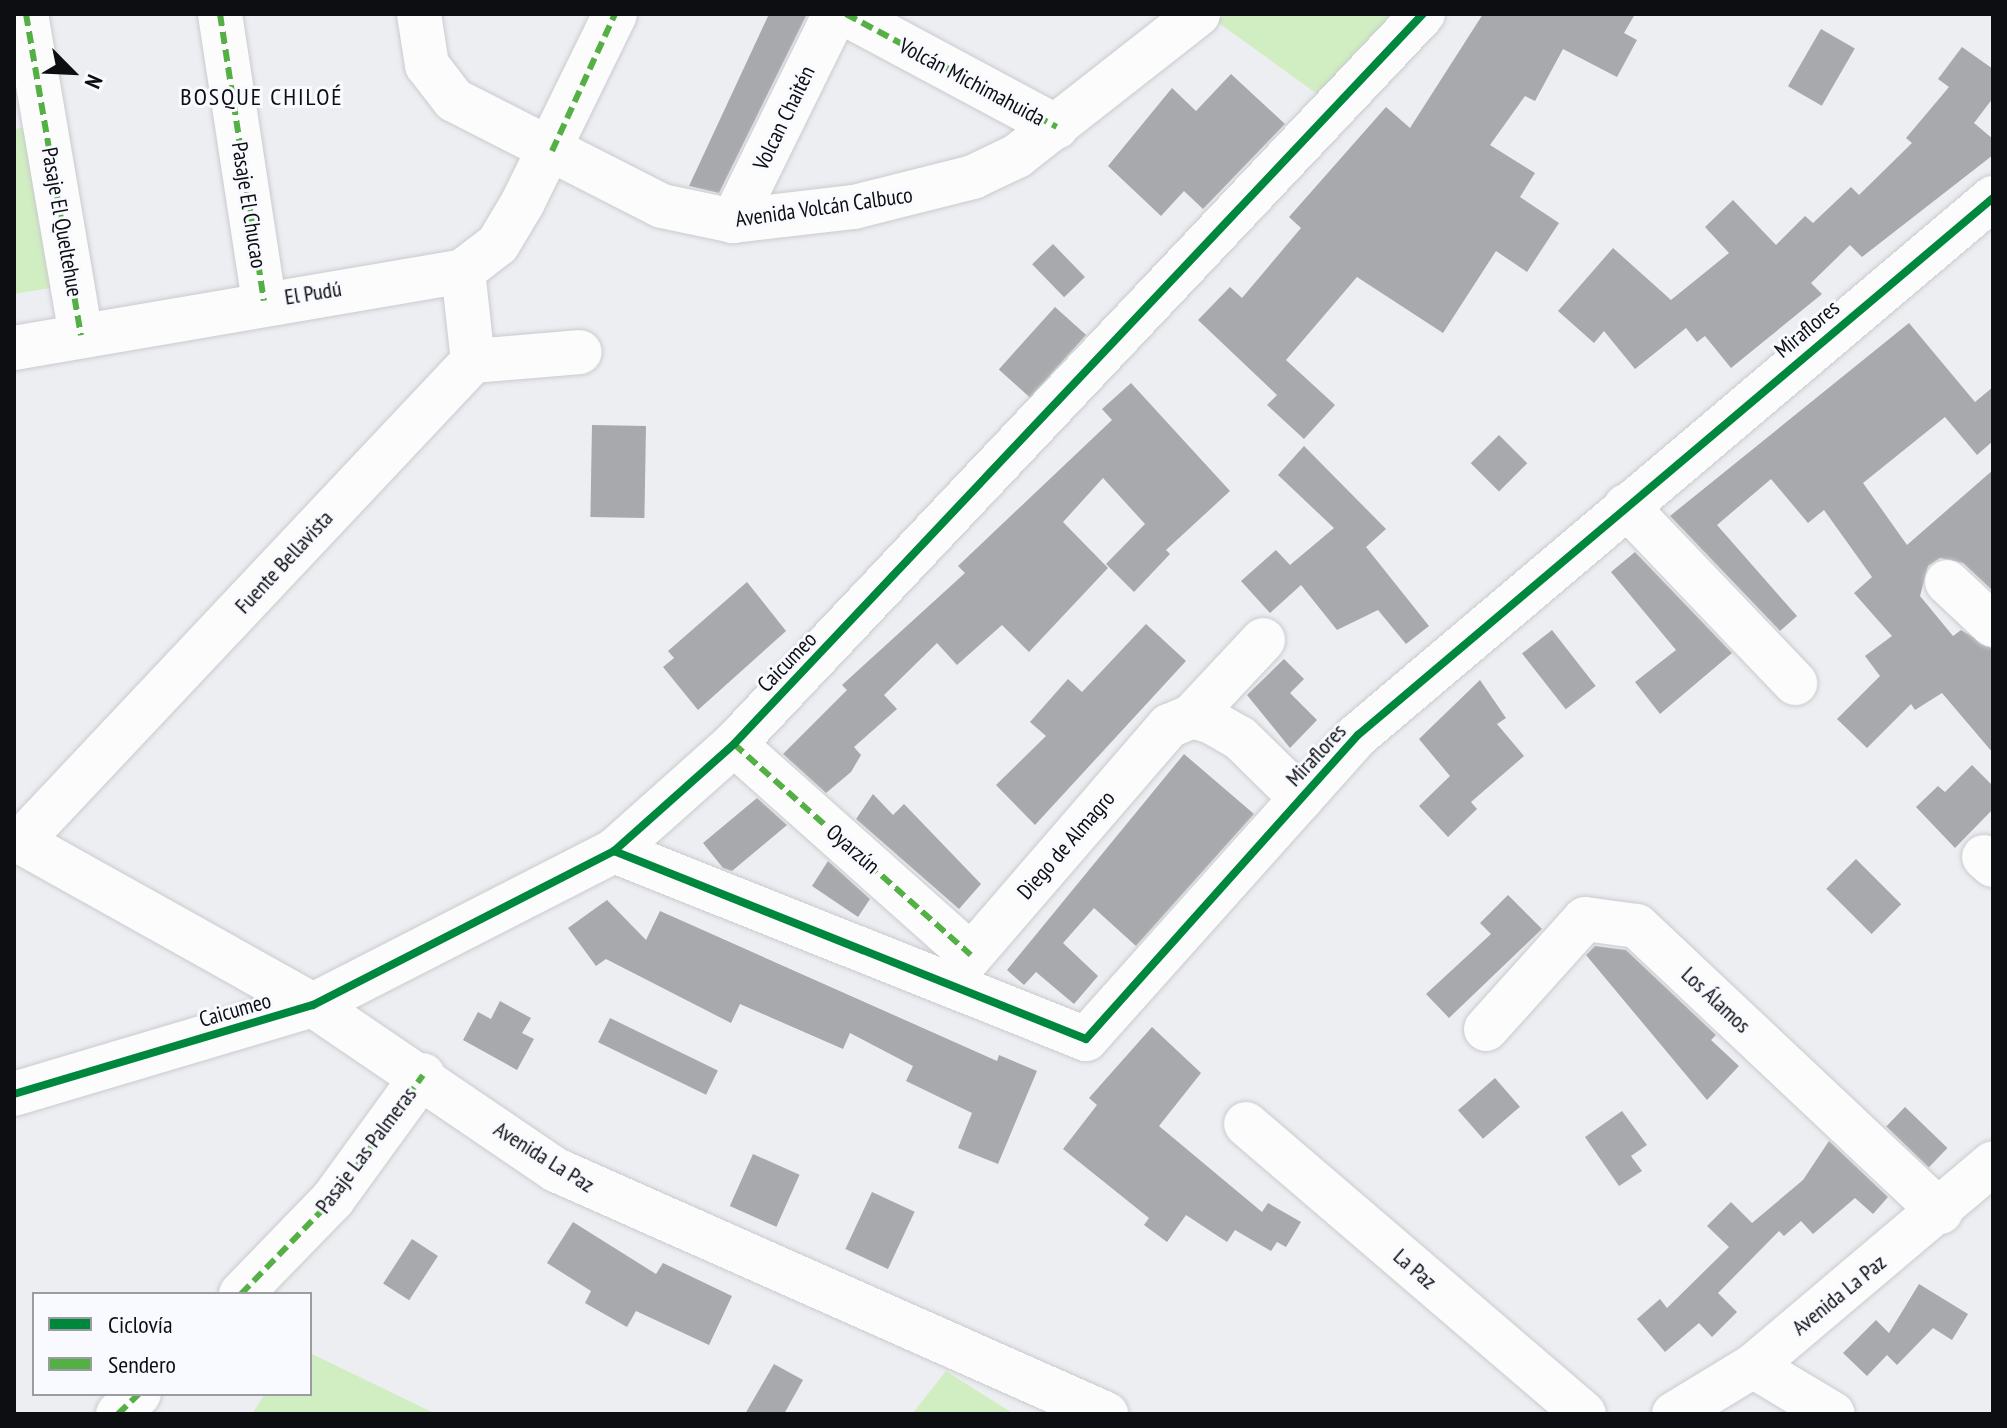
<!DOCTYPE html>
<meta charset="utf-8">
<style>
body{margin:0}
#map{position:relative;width:2007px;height:1428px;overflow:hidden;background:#eceef2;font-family:"PT Sans Narrow",sans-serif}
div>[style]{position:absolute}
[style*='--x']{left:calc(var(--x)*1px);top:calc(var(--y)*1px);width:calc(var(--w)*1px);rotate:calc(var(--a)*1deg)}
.green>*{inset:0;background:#d1eec2}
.building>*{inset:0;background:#a7a9ac;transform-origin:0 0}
.roads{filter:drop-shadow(0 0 2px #c9cbce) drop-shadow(0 0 2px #c9cbce)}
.minor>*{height:44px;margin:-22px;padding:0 22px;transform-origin:22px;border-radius:22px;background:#fcfcfd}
.quiet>*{height:6px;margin-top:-3px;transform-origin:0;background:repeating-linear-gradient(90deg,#54b044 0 12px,transparent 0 18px)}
.cycleway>*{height:8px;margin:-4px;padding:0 4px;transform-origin:4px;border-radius:4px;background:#00873e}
span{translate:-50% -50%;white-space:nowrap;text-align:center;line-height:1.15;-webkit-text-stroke:6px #f8faff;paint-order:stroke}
.street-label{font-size:22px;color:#0d0e11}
.neighbourhood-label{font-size:24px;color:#0d0e11;letter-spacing:2px}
.frame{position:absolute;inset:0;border:16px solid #0d0e11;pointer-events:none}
.legend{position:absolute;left:32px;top:1292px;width:280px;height:104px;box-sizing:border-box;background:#f8faff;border:2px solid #9a9ca0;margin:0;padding:10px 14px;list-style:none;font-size:24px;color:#0d0e11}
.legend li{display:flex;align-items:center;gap:16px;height:40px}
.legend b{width:40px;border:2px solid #9a9ca0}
.north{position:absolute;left:32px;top:32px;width:80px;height:80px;-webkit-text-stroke:6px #f8faff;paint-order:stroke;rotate:114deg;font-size:22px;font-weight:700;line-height:32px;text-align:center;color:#0d0e11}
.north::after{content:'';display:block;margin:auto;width:28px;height:36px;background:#0d0e11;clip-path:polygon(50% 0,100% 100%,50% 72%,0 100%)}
</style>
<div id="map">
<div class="green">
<i style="clip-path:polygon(1228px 14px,1406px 14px,1327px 101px,1216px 21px)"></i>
<i style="clip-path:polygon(30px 127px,56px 287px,14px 294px,14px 129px)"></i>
<i style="clip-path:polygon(310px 1353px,436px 1414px,252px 1414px,265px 1394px,310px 1394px)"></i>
<i style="clip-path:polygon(946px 1371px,1014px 1414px,912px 1414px)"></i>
</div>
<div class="building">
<i style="clip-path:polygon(769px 14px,807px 14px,719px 193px,689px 186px)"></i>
<i style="clip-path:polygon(1483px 14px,1635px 14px,1624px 33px,1637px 40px,1617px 77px,1563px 49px,1535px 101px,1525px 96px,1490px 145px,1535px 173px,1520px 197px,1559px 223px,1527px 272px,1496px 251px,1443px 333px,1357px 277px,1286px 360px,1335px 405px,1304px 439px,1267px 405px,1277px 395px,1198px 320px,1230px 287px,1242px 298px,1301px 228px,1289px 217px,1386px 107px,1410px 128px)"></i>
<i style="left:1821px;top:29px;width:39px;height:66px;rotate:30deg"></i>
<i style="clip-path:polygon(1962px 47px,1993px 69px,1993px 98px,1974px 123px,1993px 139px,1993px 155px,1862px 257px,1850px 245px,1811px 283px,1822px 294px,1731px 368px,1705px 336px,1697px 342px,1686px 328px,1635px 369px,1604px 331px,1594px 343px,1558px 311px,1613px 248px,1671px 300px,1729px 253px,1705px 227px,1733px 200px,1776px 245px,1805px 216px,1813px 223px,1851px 187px,1859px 195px,1912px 143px,1906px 138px,1949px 87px,1938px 79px)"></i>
<i style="clip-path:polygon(1231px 74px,1285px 124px,1203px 209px,1184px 191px,1161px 216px,1108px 166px,1172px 88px,1196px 111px)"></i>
<i style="left:1053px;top:244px;width:46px;height:29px;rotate:46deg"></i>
<i style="left:1055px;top:307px;width:42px;height:84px;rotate:42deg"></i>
<i style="clip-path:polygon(1909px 323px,1975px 402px,1993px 387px,1993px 441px,1977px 455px,1945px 417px,1863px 483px,1907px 545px,1993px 470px,1993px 591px,1963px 563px,1940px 558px,1928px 566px,1920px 596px,1953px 636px,1961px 630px,1993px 649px,1993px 753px,1942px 693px,1915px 710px,1911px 704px,1867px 748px,1837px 719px,1880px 676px,1865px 656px,1892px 636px,1854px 593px,1872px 577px,1824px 510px,1808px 523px,1771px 479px,1717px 525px,1797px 616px,1780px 631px,1670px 516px)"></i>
<i style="clip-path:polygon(1131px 383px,1230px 491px,1166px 550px,1170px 554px,1134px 592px,1106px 564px,1145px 524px,1103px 478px,1063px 522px,1108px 568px,1029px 652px,1002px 625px,957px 665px,937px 643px,884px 695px,897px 709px,854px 747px,861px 755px,851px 772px,826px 793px,783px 754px,847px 690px,842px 685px,965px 573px,958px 566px,1112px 420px,1102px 409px)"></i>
<i style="left:592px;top:425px;width:54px;height:92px;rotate:1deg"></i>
<i style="left:1499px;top:435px;width:40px;height:40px;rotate:45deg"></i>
<i style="clip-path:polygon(1304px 446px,1386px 529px,1366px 547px,1429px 626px,1406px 644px,1378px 610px,1337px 630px,1301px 585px,1270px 613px,1241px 581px,1276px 550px,1290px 565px,1334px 528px,1278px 475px)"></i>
<i style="clip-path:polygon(1635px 552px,1732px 653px,1660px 714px,1635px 682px,1676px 650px,1611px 572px)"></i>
<i style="clip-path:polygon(747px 582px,786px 631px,698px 710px,663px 667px,674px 658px,668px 651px)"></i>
<i style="clip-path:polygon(1146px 624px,1186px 661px,1035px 825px,996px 785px,1046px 736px,1030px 722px,1068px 679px,1082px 692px)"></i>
<i style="left:1552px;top:630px;width:71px;height:38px;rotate:52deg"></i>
<i style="clip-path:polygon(1284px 659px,1304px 679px,1290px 693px,1317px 720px,1290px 748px,1247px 695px)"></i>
<i style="clip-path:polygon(1480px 680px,1506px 718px,1497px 724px,1524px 756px,1471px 802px,1477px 809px,1448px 837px,1419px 806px,1450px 776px,1419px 739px)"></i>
<i style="clip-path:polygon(1184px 754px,1254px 814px,1136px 946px,1094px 908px,1063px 943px,1098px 976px,1074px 1004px,1036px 972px,1024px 985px,1007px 970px)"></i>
<i style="clip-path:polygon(1972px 765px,1993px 786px,1993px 809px,1955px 848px,1916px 807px,1938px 786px,1945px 792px)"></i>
<i style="clip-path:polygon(873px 794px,893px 815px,904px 804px,981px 884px,959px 909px,856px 819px)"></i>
<i style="clip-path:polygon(757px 798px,787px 825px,732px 871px,723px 868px,703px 843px)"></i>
<i style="left:1856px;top:859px;width:64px;height:42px;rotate:45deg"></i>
<i style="clip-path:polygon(828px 861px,870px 899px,858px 917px,812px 886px)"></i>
<i style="clip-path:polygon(1508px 895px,1542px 929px,1449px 1018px,1426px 994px,1491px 934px,1480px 923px)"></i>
<i style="clip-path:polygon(607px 900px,646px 940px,660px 911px,997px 1061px,999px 1055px,1037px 1071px,998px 1164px,958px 1148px,972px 1113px,906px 1081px,913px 1066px,850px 1033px,843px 1049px,740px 1004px,731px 1023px,606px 959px,596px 966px,568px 928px)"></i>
<i style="clip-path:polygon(1595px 946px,1626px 950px,1716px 1035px,1711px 1040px,1739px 1066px,1707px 1100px,1586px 955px)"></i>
<i style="clip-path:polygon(500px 1001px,531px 1018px,522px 1033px,534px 1039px,517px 1070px,463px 1040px,478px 1012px,491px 1019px)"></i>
<i style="left:610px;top:1018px;width:120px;height:27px;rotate:26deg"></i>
<i style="clip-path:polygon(1152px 1027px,1201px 1073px,1159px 1126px,1262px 1212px,1268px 1203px,1301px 1222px,1286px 1247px,1277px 1242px,1271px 1251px,1235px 1230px,1227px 1242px,1186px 1215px,1167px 1242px,1144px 1225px,1149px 1218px,1063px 1149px,1097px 1105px,1089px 1098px)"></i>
<i style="left:1495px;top:1078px;width:38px;height:49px;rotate:49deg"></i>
<i style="left:1905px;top:1107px;width:59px;height:27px;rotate:44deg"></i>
<i style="clip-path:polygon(1622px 1111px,1647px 1145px,1631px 1156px,1642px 1171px,1619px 1186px,1585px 1137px)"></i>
<i style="clip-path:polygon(1829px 1141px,1888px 1197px,1873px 1214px,1855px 1198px,1813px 1234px,1801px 1221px,1784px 1236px,1779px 1231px,1718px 1293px,1737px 1312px,1712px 1337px,1699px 1323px,1665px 1352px,1637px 1319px,1660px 1299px,1667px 1308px,1729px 1247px,1707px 1226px,1731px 1202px,1752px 1223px,1803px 1180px)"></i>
<i style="left:753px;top:1154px;width:51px;height:57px;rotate:24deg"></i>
<i style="left:872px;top:1192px;width:47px;height:63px;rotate:25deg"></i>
<i style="clip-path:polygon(573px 1222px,656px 1274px,663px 1263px,732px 1296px,709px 1345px,636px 1311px,627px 1327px,585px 1303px,591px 1291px,547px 1263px)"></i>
<i style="left:412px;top:1239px;width:31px;height:53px;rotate:33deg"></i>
<i style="clip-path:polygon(1919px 1284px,1968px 1314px,1952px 1340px,1933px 1328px,1897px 1365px,1887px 1355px,1867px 1376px,1843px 1353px,1876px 1320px,1889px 1333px)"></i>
<i style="clip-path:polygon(774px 1364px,803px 1380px,784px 1414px,745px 1414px)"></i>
</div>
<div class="roads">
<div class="minor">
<i style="--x:26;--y:14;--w:326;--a:80.3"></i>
<i style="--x:220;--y:14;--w:290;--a:81.3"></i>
<i style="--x:419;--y:14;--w:52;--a:81.1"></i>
<i style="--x:427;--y:65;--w:44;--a:52.4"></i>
<i style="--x:454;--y:100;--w:233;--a:27"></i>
<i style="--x:662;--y:206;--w:73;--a:11.9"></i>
<i style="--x:733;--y:221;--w:122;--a:-6.6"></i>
<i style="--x:854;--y:207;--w:123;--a:-14.1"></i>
<i style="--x:973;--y:177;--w:49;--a:-25.5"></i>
<i style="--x:1017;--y:156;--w:230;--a:-38.1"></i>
<i style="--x:846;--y:14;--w:239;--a:28.2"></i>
<i style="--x:733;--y:221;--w:231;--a:-63.8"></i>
<i style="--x:463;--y:271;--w:91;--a:83.7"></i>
<i style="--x:14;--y:348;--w:456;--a:-9.7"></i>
<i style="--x:463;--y:271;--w:44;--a:-37.6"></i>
<i style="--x:498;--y:244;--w:49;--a:-59.2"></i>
<i style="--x:523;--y:202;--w:209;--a:-63.9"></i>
<i style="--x:1626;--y:506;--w:245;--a:46.3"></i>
<i style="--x:1947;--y:582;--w:63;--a:43.1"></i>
<i style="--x:1192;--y:716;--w:104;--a:-46.9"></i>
<i style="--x:734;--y:744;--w:317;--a:41.7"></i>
<i style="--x:14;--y:838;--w:342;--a:29.2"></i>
<i style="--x:313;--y:1005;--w:294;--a:34.2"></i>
<i style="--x:556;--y:1170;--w:602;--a:23.92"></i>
<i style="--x:21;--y:841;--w:659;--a:-46.72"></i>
<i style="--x:473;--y:361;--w:107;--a:-4.8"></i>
<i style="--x:614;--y:851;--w:508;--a:21.72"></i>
<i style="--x:1086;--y:1039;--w:408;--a:-48.2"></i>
<i style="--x:1358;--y:735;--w:832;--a:-40.22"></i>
<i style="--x:1984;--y:857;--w:12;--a:42"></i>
<i style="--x:947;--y:983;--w:340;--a:-49.2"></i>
<i style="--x:1169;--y:726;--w:25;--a:-23"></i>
<i style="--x:1192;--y:716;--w:19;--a:16"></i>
<i style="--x:1210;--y:721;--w:34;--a:30"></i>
<i style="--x:1240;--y:738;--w:86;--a:44.5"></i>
<i style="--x:1486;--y:1029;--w:148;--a:-48"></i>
<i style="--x:1585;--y:919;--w:52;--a:7.7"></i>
<i style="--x:1637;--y:926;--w:417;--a:43.3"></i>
<i style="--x:14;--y:1094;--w:312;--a:-16.6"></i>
<i style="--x:313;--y:1005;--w:338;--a:-27.1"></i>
<i style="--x:614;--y:851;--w:161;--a:-41.7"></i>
<i style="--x:734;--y:744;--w:1004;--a:-46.66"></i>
<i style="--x:1246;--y:1124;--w:445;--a:40.6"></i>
<i style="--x:241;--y:1294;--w:132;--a:-45.9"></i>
<i style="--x:333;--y:1199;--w:153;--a:-54"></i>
<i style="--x:1753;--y:1366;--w:93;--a:31"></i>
<i style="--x:118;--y:1414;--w:29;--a:-44"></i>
<i style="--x:1674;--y:1414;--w:92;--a:-31.3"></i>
<i style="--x:1753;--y:1366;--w:314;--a:-40.2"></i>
</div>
</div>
<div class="quiet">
<i style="--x:26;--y:14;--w:326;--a:80.3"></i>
<i style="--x:220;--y:14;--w:290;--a:81.3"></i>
<i style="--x:846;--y:14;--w:239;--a:28.2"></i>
<i style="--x:552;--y:151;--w:151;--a:-65.3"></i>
<i style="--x:734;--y:744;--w:317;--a:41.7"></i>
<i style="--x:241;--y:1294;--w:132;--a:-45.9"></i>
<i style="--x:333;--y:1199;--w:153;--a:-54"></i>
<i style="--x:118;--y:1414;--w:29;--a:-44"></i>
</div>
<div class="cycleway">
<i style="--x:614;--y:851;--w:508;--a:21.72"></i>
<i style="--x:1086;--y:1039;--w:408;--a:-48.2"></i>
<i style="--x:1358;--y:735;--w:832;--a:-40.22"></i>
<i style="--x:14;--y:1094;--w:312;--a:-16.6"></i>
<i style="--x:313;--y:1005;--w:338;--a:-27.1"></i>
<i style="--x:614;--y:851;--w:161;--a:-41.7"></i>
<i style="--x:734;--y:744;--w:1004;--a:-46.66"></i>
</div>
<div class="street-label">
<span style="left:972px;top:82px;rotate:28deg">Volcán Michimahuida</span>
<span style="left:784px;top:118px;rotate:-64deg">Volcan Chaitén</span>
<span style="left:249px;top:205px;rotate:81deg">Pasaje El Chucao</span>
<span style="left:824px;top:207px;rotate:-8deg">Avenida Volcán Calbuco</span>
<span style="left:62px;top:222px;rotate:80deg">Pasaje El Queltehue</span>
<span style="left:313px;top:293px;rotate:-9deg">El Pudú</span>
<span style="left:1807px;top:329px;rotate:-40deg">Miraflores</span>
<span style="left:284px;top:562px;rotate:-47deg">Fuente Bellavista</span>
<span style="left:787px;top:662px;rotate:-46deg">Caicumeo</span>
<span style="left:1316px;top:755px;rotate:-47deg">Miraflores</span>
<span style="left:1066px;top:845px;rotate:-49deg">Diego de Almagro</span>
<span style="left:853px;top:849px;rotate:41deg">Oyarzún</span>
<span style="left:1716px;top:1000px;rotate:43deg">Los Álamos</span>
<span style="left:235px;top:1010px;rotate:-16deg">Caicumeo</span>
<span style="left:366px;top:1150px;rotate:-53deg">Pasaje Las Palmeras</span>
<span style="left:544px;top:1157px;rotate:32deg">Avenida La Paz</span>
<span style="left:1415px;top:1269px;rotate:41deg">La Paz</span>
<span style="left:1839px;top:1295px;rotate:-39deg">Avenida La Paz</span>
</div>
<div class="neighbourhood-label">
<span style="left:262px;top:97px">BOSQUE CHILOÉ</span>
</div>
<div class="frame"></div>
<ul class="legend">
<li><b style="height:10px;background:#00873e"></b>Ciclovía</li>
<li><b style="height:10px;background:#54b044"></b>Sendero</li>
</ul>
<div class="north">N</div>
</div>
